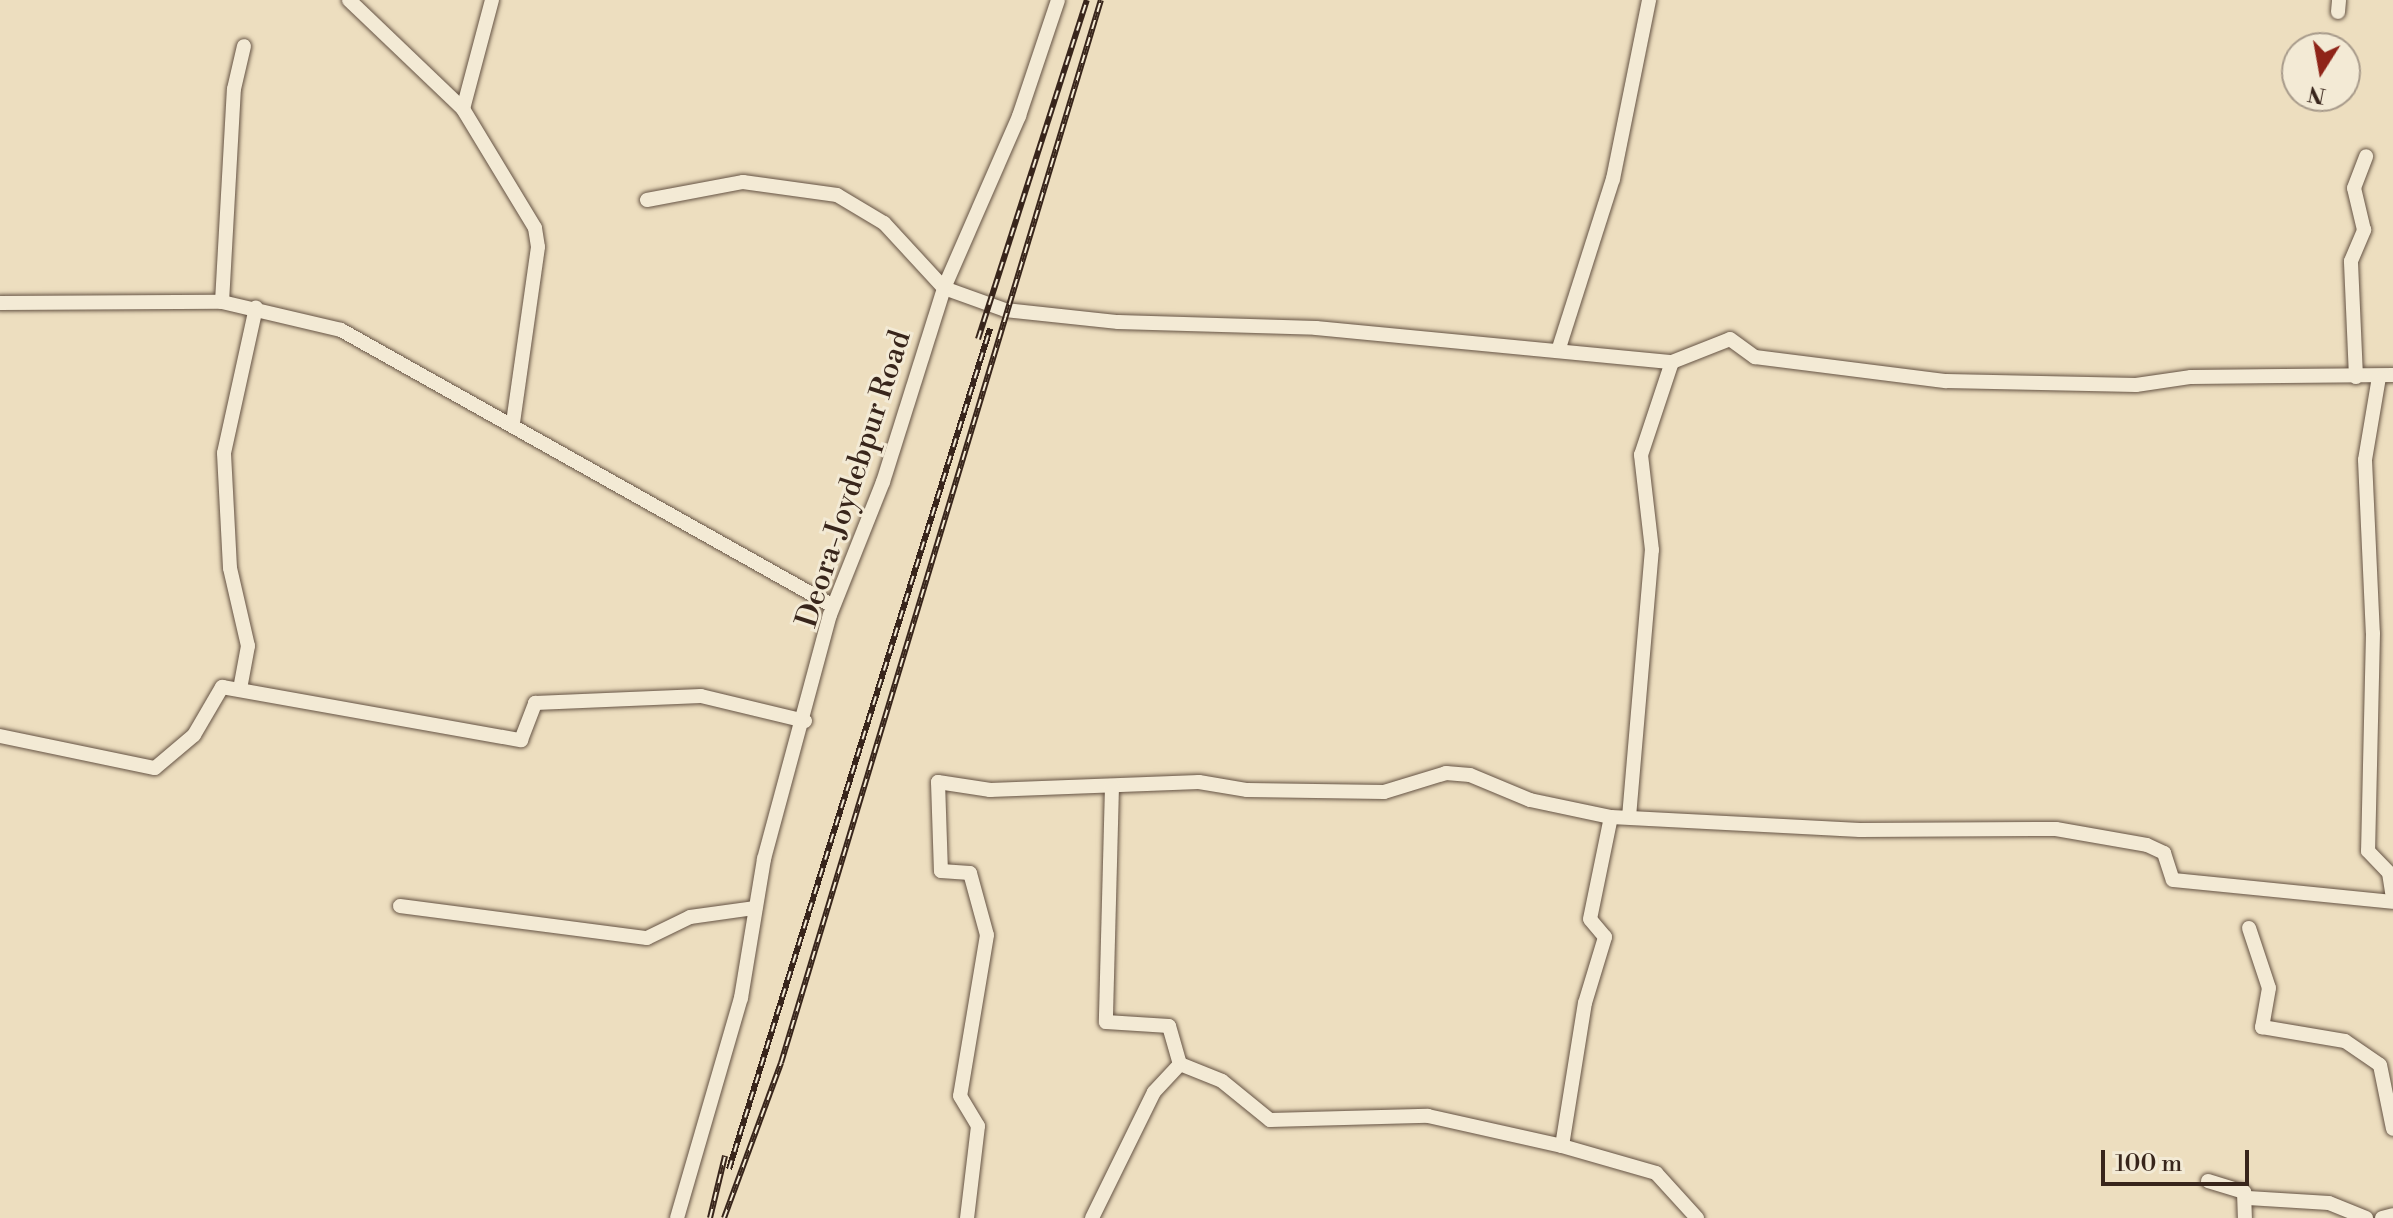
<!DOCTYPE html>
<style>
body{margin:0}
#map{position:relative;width:2393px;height:1218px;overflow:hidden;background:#eddebf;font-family:"Libre Bodoni",serif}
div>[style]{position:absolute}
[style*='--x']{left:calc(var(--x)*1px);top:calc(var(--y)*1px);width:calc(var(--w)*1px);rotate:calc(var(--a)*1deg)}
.roads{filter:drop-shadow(0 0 2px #655344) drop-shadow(0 0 2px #655344)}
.minor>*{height:14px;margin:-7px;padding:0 7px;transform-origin:7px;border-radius:7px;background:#f3ead5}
.rail>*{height:6px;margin-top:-3px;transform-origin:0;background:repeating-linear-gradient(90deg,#f3ead5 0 9px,#38251b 0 18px);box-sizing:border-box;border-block:2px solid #38251b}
span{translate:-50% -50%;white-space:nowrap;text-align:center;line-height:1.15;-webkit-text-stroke:6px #f3ead5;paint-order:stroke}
.street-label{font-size:30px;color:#38251b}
.north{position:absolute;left:2281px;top:32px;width:80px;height:80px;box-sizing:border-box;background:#f3ead5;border:2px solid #a89b8b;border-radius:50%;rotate:191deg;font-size:22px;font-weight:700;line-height:32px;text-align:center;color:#38251b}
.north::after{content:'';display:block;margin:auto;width:28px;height:36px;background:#8f2418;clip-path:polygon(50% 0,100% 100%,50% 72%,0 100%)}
.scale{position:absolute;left:2101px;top:1150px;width:148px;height:36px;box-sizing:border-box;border:4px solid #38251b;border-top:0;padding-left:10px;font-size:24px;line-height:28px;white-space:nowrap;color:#38251b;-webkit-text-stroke:6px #f3ead5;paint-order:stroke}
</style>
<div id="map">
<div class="roads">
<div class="minor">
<i style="--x:349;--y:0;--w:158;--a:43.7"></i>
<i style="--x:463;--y:109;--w:139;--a:58.8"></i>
<i style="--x:535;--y:228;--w:19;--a:81"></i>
<i style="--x:538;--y:247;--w:177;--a:98.1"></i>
<i style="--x:2338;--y:12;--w:12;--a:-85"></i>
<i style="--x:463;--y:109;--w:113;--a:-75.1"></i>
<i style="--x:647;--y:200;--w:98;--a:-10.6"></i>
<i style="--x:743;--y:182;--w:95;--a:7.9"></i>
<i style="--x:837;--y:195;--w:55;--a:30.8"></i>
<i style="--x:884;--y:223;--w:88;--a:47.3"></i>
<i style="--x:944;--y:288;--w:65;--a:19.8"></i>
<i style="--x:1005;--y:310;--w:114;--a:6.1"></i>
<i style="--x:1118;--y:322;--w:198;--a:1.7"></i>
<i style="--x:1316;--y:328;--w:358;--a:5.5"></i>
<i style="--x:1672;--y:362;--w:62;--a:-21.6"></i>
<i style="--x:1730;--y:339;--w:31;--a:36"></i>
<i style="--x:1755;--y:357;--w:193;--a:7.2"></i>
<i style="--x:1946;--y:381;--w:190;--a:1.2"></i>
<i style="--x:2136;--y:385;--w:56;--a:-8.3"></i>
<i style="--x:2191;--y:377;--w:202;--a:-0.6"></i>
<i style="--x:222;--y:302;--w:213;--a:-86.8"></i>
<i style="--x:234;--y:89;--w:44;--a:-76.9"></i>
<i style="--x:0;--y:303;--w:222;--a:-0.3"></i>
<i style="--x:222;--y:302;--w:122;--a:13.2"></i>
<i style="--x:341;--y:330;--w:564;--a:29.29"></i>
<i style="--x:1559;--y:348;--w:177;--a:-72.3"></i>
<i style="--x:1613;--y:179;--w:183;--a:-78.6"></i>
<i style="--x:2356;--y:377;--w:116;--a:-92.5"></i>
<i style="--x:2351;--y:261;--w:34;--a:-67"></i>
<i style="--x:2364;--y:230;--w:43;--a:-103.4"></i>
<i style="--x:2354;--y:188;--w:34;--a:-69"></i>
<i style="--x:2379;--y:377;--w:84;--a:99.6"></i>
<i style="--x:2365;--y:460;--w:173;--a:87.4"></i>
<i style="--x:2373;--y:633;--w:218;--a:91.3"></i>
<i style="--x:2368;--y:851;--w:30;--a:46"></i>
<i style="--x:2389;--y:873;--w:25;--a:81"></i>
<i style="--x:240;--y:689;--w:44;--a:-79.5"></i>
<i style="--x:248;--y:646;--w:80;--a:-103"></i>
<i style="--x:230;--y:568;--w:115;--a:-93"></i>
<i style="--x:224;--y:453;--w:149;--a:-77.6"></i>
<i style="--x:0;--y:736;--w:158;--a:11.7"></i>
<i style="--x:155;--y:768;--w:51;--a:-40.2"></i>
<i style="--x:194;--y:735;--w:56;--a:-59.7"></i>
<i style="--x:222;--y:687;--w:304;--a:10.1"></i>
<i style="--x:521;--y:740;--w:40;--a:-69"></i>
<i style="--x:535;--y:703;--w:166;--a:-2.4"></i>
<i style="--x:701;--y:696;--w:107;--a:13.5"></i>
<i style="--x:938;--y:782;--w:53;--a:8.7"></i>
<i style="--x:990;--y:790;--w:209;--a:-2.2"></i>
<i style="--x:1199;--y:782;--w:49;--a:9.5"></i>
<i style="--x:1247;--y:790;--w:137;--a:0.8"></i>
<i style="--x:1384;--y:792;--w:65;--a:-17"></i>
<i style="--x:1446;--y:773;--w:24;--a:5"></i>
<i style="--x:1470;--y:775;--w:65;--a:22.6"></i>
<i style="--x:1530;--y:800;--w:83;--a:11.9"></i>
<i style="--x:1611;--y:817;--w:249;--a:3"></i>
<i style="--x:1860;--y:830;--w:196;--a:-0.3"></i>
<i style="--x:2056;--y:829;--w:92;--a:10"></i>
<i style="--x:2147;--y:845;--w:19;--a:25"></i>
<i style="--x:2164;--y:853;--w:28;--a:72"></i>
<i style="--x:2173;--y:880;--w:221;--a:5.7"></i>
<i style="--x:938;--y:782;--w:89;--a:88.1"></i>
<i style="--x:941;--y:871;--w:29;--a:4"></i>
<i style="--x:970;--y:873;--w:64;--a:74.7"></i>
<i style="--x:987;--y:935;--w:163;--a:99.5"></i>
<i style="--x:960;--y:1096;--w:35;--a:59"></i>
<i style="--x:978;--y:1126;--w:93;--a:96.8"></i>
<i style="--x:1112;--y:786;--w:236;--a:91.5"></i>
<i style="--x:1106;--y:1022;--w:63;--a:3.6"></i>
<i style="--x:1169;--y:1026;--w:40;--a:74"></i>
<i style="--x:1180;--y:1064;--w:45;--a:22"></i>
<i style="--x:1222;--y:1081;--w:62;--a:39.1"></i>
<i style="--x:1270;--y:1120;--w:158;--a:-1.5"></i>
<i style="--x:1428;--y:1116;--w:137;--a:12.6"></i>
<i style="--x:1562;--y:1146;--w:98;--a:16"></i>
<i style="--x:1656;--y:1173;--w:61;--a:47.7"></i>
<i style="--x:1629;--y:817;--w:268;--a:-85.1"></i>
<i style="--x:1652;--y:550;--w:96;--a:-96.6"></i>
<i style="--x:1641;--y:455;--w:98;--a:-71.6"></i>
<i style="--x:400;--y:906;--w:249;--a:7.4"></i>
<i style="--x:647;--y:938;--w:48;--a:-26"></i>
<i style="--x:690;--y:917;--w:66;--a:-7.9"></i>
<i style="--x:2249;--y:928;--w:63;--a:71.6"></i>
<i style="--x:2269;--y:988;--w:40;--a:100"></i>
<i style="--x:2262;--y:1027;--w:84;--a:9.6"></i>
<i style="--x:2345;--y:1041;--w:42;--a:34.4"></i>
<i style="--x:2380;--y:1065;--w:65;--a:78.5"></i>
<i style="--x:1562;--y:1146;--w:145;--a:-80.9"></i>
<i style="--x:1585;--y:1003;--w:69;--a:-73.1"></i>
<i style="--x:1605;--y:937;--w:23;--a:-130"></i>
<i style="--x:1590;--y:919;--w:104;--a:-78.4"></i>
<i style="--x:2208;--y:1181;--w:38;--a:17"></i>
<i style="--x:2244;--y:1192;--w:26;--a:88"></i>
<i style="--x:2248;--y:1198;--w:81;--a:3.5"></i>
<i style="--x:2329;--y:1203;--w:40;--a:22"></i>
<i style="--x:677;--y:1218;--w:229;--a:-73.8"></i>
<i style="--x:741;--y:998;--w:141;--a:-80.6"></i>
<i style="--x:764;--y:859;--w:253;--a:-74.9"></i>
<i style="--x:830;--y:615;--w:143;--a:-68.3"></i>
<i style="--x:883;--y:482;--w:203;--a:-72.5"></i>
<i style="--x:944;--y:288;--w:188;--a:-66.4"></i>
<i style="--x:1019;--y:116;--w:122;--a:-71.4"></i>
<i style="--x:1092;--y:1218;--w:140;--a:-63.8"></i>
<i style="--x:1154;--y:1092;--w:38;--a:-47"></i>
<i style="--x:2382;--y:1218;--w:11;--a:-15"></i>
</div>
</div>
<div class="rail">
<i style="--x:978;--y:339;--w:356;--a:-72.2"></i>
<i style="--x:729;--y:1169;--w:880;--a:-72.74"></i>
<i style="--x:710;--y:1218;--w:64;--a:-76.4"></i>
<i style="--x:724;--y:1218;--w:165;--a:-69.8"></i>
<i style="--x:781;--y:1063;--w:1110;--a:-73.25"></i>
</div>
<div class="street-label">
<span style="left:854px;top:479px;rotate:-72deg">Deora-Joydebpur Road</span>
</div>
<div class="north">N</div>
<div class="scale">100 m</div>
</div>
